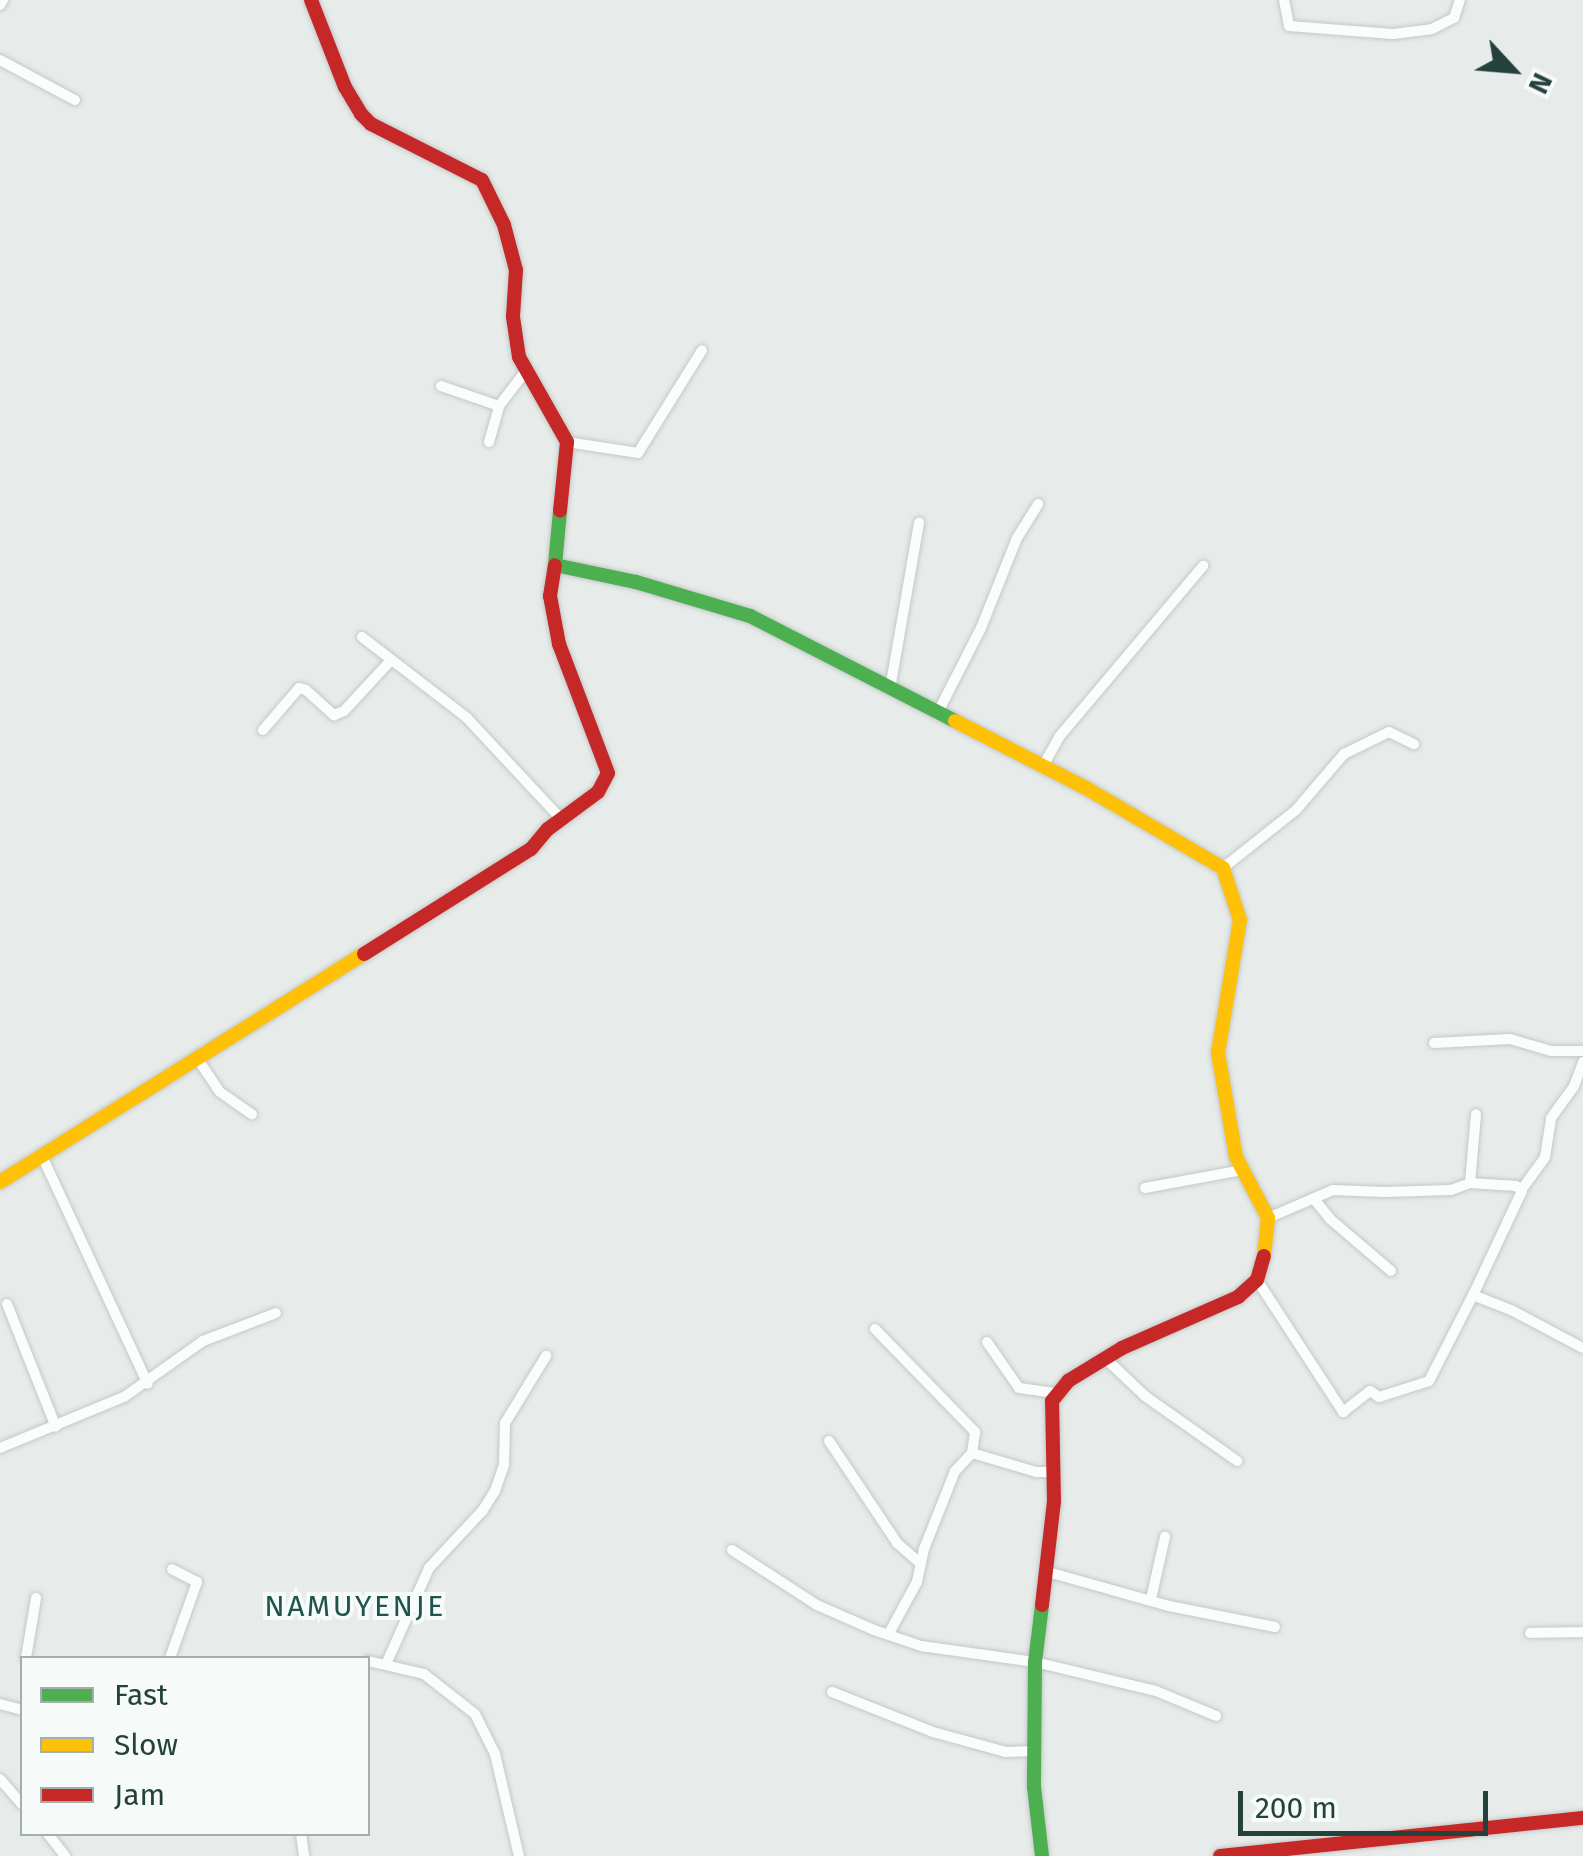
<!DOCTYPE html>
<style>
body{margin:0}
#map{position:relative;width:1583px;height:1856px;overflow:hidden;background:#e7ecea;font-family:"Fira Sans",sans-serif}
div>[style]{position:absolute}
[style*='--x']{left:calc(var(--x)*1px);top:calc(var(--y)*1px);width:calc(var(--w)*1px);rotate:calc(var(--a)*1deg)}
.roads{filter:drop-shadow(0 0 2px #c4c9c7) drop-shadow(0 0 2px #c4c9c7)}
.street>*{height:10px;margin:-5px;padding:0 5px;transform-origin:5px;border-radius:5px;background:#fbfcfc}
.fast>*{height:14px;margin:-7px;padding:0 7px;transform-origin:7px;border-radius:7px;background:#4caf50}
.slow>*{height:14px;margin:-7px;padding:0 7px;transform-origin:7px;border-radius:7px;background:#ffc107}
.jam>*{height:14px;margin:-7px;padding:0 7px;transform-origin:7px;border-radius:7px;background:#c62828}
span{translate:-50% -50%;white-space:nowrap;text-align:center;line-height:1.15;-webkit-text-stroke:8px #f6faf9;paint-order:stroke}
.quarter-label{font-size:30px;color:#1f544c;letter-spacing:2.5px}
.legend{position:absolute;left:20px;top:1656px;width:350px;height:180px;box-sizing:border-box;background:#f6faf9;border:2px solid #a2b0ad;margin:0;padding:12px 18px;list-style:none;font-size:30px;color:#24413c}
.legend li{display:flex;align-items:center;gap:20px;height:50px}
.legend b{width:50px;border:2px solid #a2b0ad}
.north{position:absolute;left:1463px;top:20px;width:100px;height:100px;-webkit-text-stroke:8px #f6faf9;paint-order:stroke;rotate:116deg;font-size:28px;font-weight:700;line-height:40px;text-align:center;color:#24413c}
.north::after{content:'';display:block;margin:auto;width:35px;height:45px;background:#24413c;clip-path:polygon(50% 0,100% 100%,50% 72%,0 100%)}
.scale{position:absolute;left:1238px;top:1791px;width:250px;height:45px;box-sizing:border-box;border:5px solid #24413c;border-top:0;padding-left:12px;font-size:30px;line-height:35px;white-space:nowrap;color:#24413c;-webkit-text-stroke:8px #f6faf9;paint-order:stroke}
</style>
<div id="map">
<div class="roads">
<div class="street">
<i style="--x:1284;--y:0;--w:26;--a:79"></i>
<i style="--x:1289;--y:26;--w:104;--a:4.4"></i>
<i style="--x:1393;--y:34;--w:39;--a:-7"></i>
<i style="--x:1432;--y:29;--w:25;--a:-27"></i>
<i style="--x:1454;--y:18;--w:19;--a:-72"></i>
<i style="--x:0;--y:5;--w:6;--a:-59"></i>
<i style="--x:0;--y:60;--w:85;--a:28.1"></i>
<i style="--x:441;--y:386;--w:61;--a:19"></i>
<i style="--x:489;--y:442;--w:37;--a:-74"></i>
<i style="--x:499;--y:406;--w:43;--a:-52.6"></i>
<i style="--x:567;--y:442;--w:72;--a:8.8"></i>
<i style="--x:638;--y:453;--w:121;--a:-58.1"></i>
<i style="--x:362;--y:637;--w:133;--a:37.6"></i>
<i style="--x:467;--y:718;--w:139;--a:47"></i>
<i style="--x:890;--y:689;--w:169;--a:-80.1"></i>
<i style="--x:937;--y:714;--w:97;--a:-62.9"></i>
<i style="--x:981;--y:628;--w:97;--a:-68.2"></i>
<i style="--x:1017;--y:538;--w:40;--a:-58"></i>
<i style="--x:263;--y:730;--w:55;--a:-49.4"></i>
<i style="--x:299;--y:688;--w:7;--a:16"></i>
<i style="--x:306;--y:690;--w:38;--a:42"></i>
<i style="--x:334;--y:715;--w:11;--a:-22"></i>
<i style="--x:344;--y:711;--w:69;--a:-47.3"></i>
<i style="--x:1042;--y:768;--w:35;--a:-61"></i>
<i style="--x:1059;--y:737;--w:224;--a:-49.9"></i>
<i style="--x:1223;--y:868;--w:93;--a:-38.5"></i>
<i style="--x:1296;--y:810;--w:74;--a:-49.4"></i>
<i style="--x:1344;--y:754;--w:50;--a:-26.1"></i>
<i style="--x:1389;--y:732;--w:28;--a:26"></i>
<i style="--x:1434;--y:1043;--w:76;--a:-3"></i>
<i style="--x:1510;--y:1039;--w:43;--a:16.3"></i>
<i style="--x:1551;--y:1051;--w:32;--a:0"></i>
<i style="--x:199;--y:1061;--w:37;--a:56"></i>
<i style="--x:220;--y:1092;--w:39;--a:35"></i>
<i style="--x:42;--y:1156;--w:251;--a:65.1"></i>
<i style="--x:1470;--y:1183;--w:69;--a:-85"></i>
<i style="--x:1145;--y:1188;--w:100;--a:-10.4"></i>
<i style="--x:1522;--y:1189;--w:39;--a:-54"></i>
<i style="--x:1545;--y:1157;--w:39;--a:-81"></i>
<i style="--x:1551;--y:1118;--w:39;--a:-54"></i>
<i style="--x:1574;--y:1086;--w:26;--a:-69"></i>
<i style="--x:1314;--y:1199;--w:26;--a:51"></i>
<i style="--x:1330;--y:1219;--w:80;--a:40.4"></i>
<i style="--x:1268;--y:1218;--w:71;--a:-23.3"></i>
<i style="--x:1333;--y:1190;--w:52;--a:2.2"></i>
<i style="--x:1385;--y:1192;--w:66;--a:-1.7"></i>
<i style="--x:1451;--y:1190;--w:20;--a:-20"></i>
<i style="--x:1470;--y:1183;--w:46;--a:3.7"></i>
<i style="--x:1516;--y:1186;--w:8;--a:40"></i>
<i style="--x:1522;--y:1191;--w:115;--a:115.2"></i>
<i style="--x:1473;--y:1295;--w:43;--a:21.8"></i>
<i style="--x:1513;--y:1311;--w:79;--a:27.9"></i>
<i style="--x:1257;--y:1280;--w:158;--a:56.9"></i>
<i style="--x:1343;--y:1412;--w:34;--a:-38"></i>
<i style="--x:1370;--y:1391;--w:11;--a:34"></i>
<i style="--x:1379;--y:1397;--w:52;--a:-17.7"></i>
<i style="--x:1429;--y:1381;--w:97;--a:-62.9"></i>
<i style="--x:7;--y:1304;--w:132;--a:68.3"></i>
<i style="--x:875;--y:1329;--w:144;--a:45.8"></i>
<i style="--x:975;--y:1432;--w:21;--a:98"></i>
<i style="--x:972;--y:1453;--w:25;--a:133"></i>
<i style="--x:955;--y:1471;--w:84;--a:111.7"></i>
<i style="--x:924;--y:1549;--w:34;--a:102"></i>
<i style="--x:917;--y:1582;--w:60;--a:118.7"></i>
<i style="--x:987;--y:1342;--w:56;--a:55.2"></i>
<i style="--x:1019;--y:1388;--w:36;--a:8"></i>
<i style="--x:1106;--y:1359;--w:54;--a:43.5"></i>
<i style="--x:1145;--y:1396;--w:113;--a:35.2"></i>
<i style="--x:829;--y:1441;--w:123;--a:56.3"></i>
<i style="--x:897;--y:1543;--w:30;--a:41"></i>
<i style="--x:0;--y:1448;--w:134;--a:-22.4"></i>
<i style="--x:124;--y:1397;--w:97;--a:-35.3"></i>
<i style="--x:203;--y:1341;--w:78;--a:-21"></i>
<i style="--x:972;--y:1453;--w:67;--a:16.5"></i>
<i style="--x:1036;--y:1472;--w:18;--a:0"></i>
<i style="--x:732;--y:1550;--w:101;--a:32.9"></i>
<i style="--x:817;--y:1605;--w:62;--a:23.7"></i>
<i style="--x:874;--y:1630;--w:50;--a:18.8"></i>
<i style="--x:921;--y:1646;--w:115;--a:8"></i>
<i style="--x:1035;--y:1662;--w:124;--a:13.5"></i>
<i style="--x:1156;--y:1691;--w:65;--a:22.6"></i>
<i style="--x:1048;--y:1572;--w:126;--a:15.7"></i>
<i style="--x:1169;--y:1606;--w:108;--a:11.2"></i>
<i style="--x:1151;--y:1599;--w:64;--a:-77.3"></i>
<i style="--x:1530;--y:1633;--w:53;--a:-1.1"></i>
<i style="--x:26;--y:1658;--w:61;--a:-80.5"></i>
<i style="--x:170;--y:1658;--w:81;--a:-70.4"></i>
<i style="--x:197;--y:1582;--w:28;--a:-153"></i>
<i style="--x:368;--y:1661;--w:57;--a:13.1"></i>
<i style="--x:424;--y:1674;--w:65;--a:38.1"></i>
<i style="--x:475;--y:1714;--w:45;--a:63.4"></i>
<i style="--x:495;--y:1754;--w:105;--a:76.8"></i>
<i style="--x:387;--y:1662;--w:103;--a:-65.9"></i>
<i style="--x:429;--y:1568;--w:79;--a:-47"></i>
<i style="--x:483;--y:1510;--w:22;--a:-58"></i>
<i style="--x:495;--y:1491;--w:28;--a:-71"></i>
<i style="--x:504;--y:1465;--w:42;--a:-88.6"></i>
<i style="--x:505;--y:1423;--w:79;--a:-58.5"></i>
<i style="--x:832;--y:1692;--w:109;--a:21.6"></i>
<i style="--x:933;--y:1732;--w:76;--a:15.3"></i>
<i style="--x:1006;--y:1752;--w:29;--a:-2"></i>
<i style="--x:0;--y:1704;--w:23;--a:15"></i>
<i style="--x:0;--y:1779;--w:33;--a:49"></i>
<i style="--x:48;--y:1834;--w:28;--a:52"></i>
<i style="--x:301;--y:1834;--w:22;--a:82"></i>
</div>
<div class="fast">
<i style="--x:560;--y:511;--w:54;--a:95.3"></i>
<i style="--x:555;--y:565;--w:83;--a:11.9"></i>
<i style="--x:636;--y:582;--w:119;--a:16.6"></i>
<i style="--x:750;--y:616;--w:230;--a:27.1"></i>
<i style="--x:1042;--y:1605;--w:57;--a:97"></i>
<i style="--x:1035;--y:1662;--w:125;--a:90.5"></i>
<i style="--x:1034;--y:1787;--w:69;--a:83.4"></i>
</div>
<div class="slow">
<i style="--x:955;--y:721;--w:147;--a:27.1"></i>
<i style="--x:1086;--y:788;--w:159;--a:30.3"></i>
<i style="--x:1223;--y:868;--w:55;--a:71.9"></i>
<i style="--x:1240;--y:920;--w:135;--a:99.4"></i>
<i style="--x:1218;--y:1053;--w:106;--a:80.2"></i>
<i style="--x:1236;--y:1157;--w:69;--a:62.3"></i>
<i style="--x:1268;--y:1218;--w:38;--a:96"></i>
<i style="--x:0;--y:1182;--w:430;--a:-32.1"></i>
</div>
<div class="jam">
<i style="--x:311;--y:0;--w:93;--a:68.7"></i>
<i style="--x:345;--y:87;--w:31;--a:59"></i>
<i style="--x:361;--y:114;--w:14;--a:45"></i>
<i style="--x:371;--y:124;--w:124;--a:26.8"></i>
<i style="--x:482;--y:180;--w:50;--a:63.9"></i>
<i style="--x:504;--y:225;--w:47;--a:75.1"></i>
<i style="--x:516;--y:270;--w:47;--a:93.7"></i>
<i style="--x:513;--y:317;--w:40;--a:81.5"></i>
<i style="--x:519;--y:357;--w:98;--a:60.5"></i>
<i style="--x:567;--y:442;--w:69;--a:95.8"></i>
<i style="--x:364;--y:954;--w:197;--a:-32.2"></i>
<i style="--x:531;--y:849;--w:26;--a:-50"></i>
<i style="--x:548;--y:829;--w:62;--a:-36.5"></i>
<i style="--x:598;--y:792;--w:21;--a:-62"></i>
<i style="--x:608;--y:773;--w:138;--a:-110.8"></i>
<i style="--x:559;--y:644;--w:49;--a:-100.6"></i>
<i style="--x:550;--y:596;--w:31;--a:-81"></i>
<i style="--x:1042;--y:1605;--w:104;--a:-83.4"></i>
<i style="--x:1054;--y:1502;--w:101;--a:-91.1"></i>
<i style="--x:1052;--y:1401;--w:26;--a:-51"></i>
<i style="--x:1068;--y:1381;--w:63;--a:-31.4"></i>
<i style="--x:1122;--y:1348;--w:127;--a:-23.7"></i>
<i style="--x:1238;--y:1297;--w:25;--a:-42"></i>
<i style="--x:1257;--y:1280;--w:25;--a:-74"></i>
<i style="--x:1220;--y:1856;--w:365;--a:-6"></i>
</div>
</div>
<div class="quarter-label">
<span style="left:355px;top:1606px">NAMUYENJE</span>
</div>
<ul class="legend">
<li><b style="height:12px;background:#4caf50"></b>Fast</li>
<li><b style="height:12px;background:#ffc107"></b>Slow</li>
<li><b style="height:12px;background:#c62828"></b>Jam</li>
</ul>
<div class="north">N</div>
<div class="scale">200 m</div>
</div>
